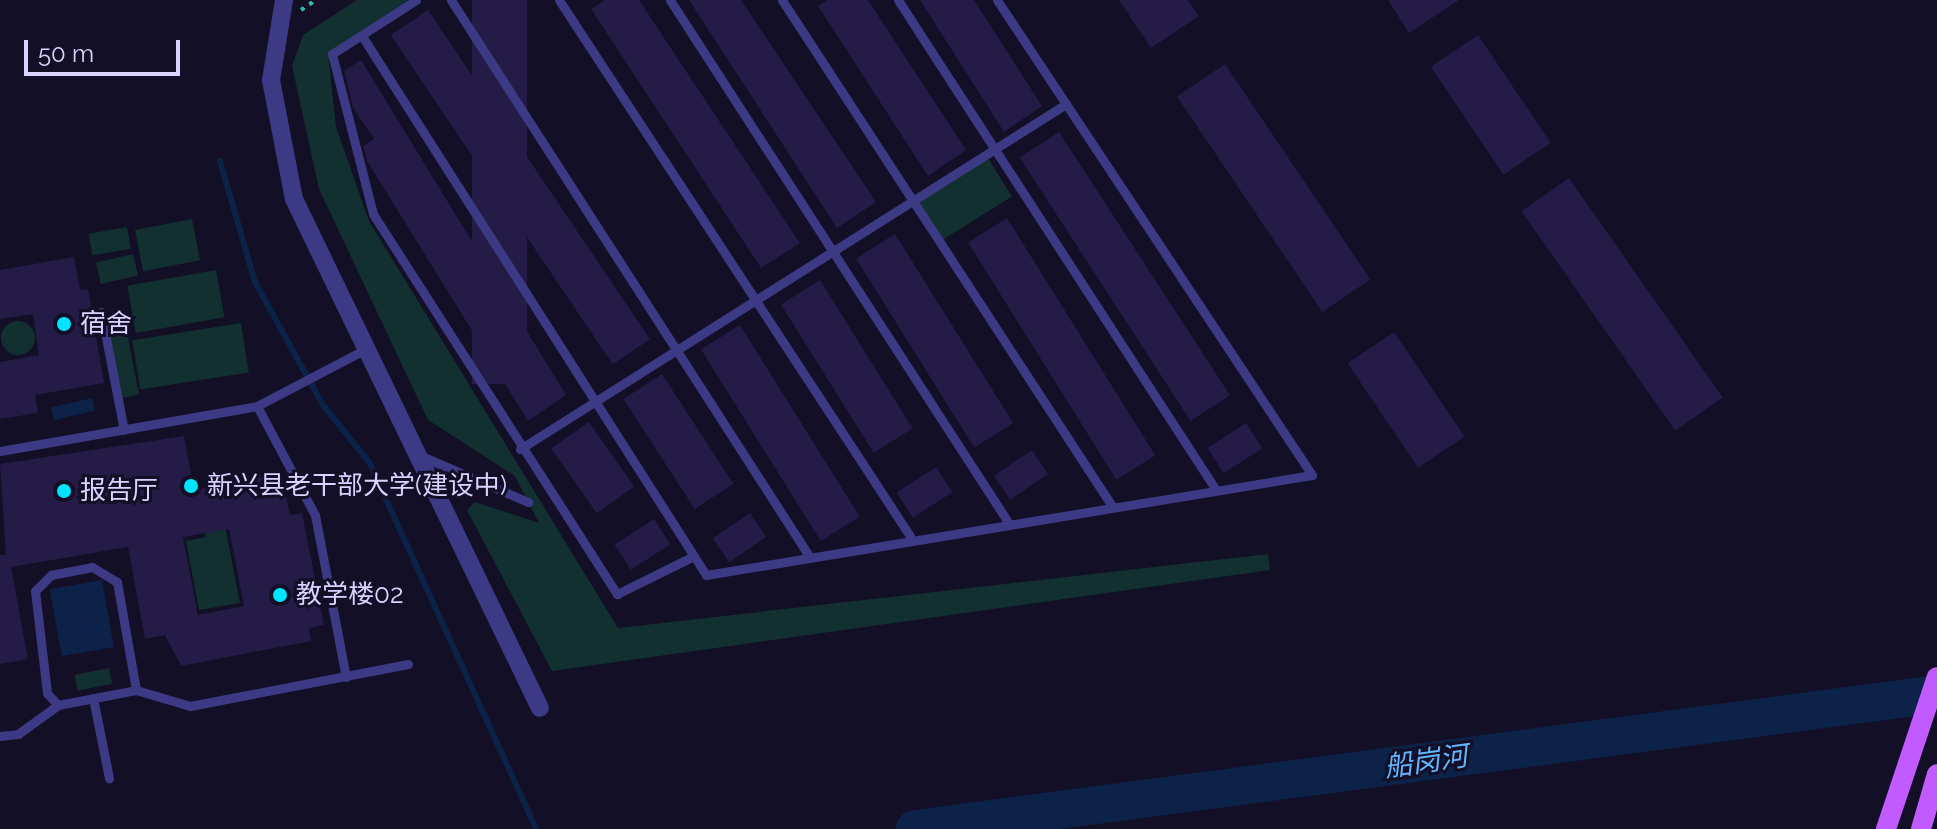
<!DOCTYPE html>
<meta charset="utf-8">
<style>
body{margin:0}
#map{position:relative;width:1937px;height:829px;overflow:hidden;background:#130f26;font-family:Raleway,"Noto Sans SC",sans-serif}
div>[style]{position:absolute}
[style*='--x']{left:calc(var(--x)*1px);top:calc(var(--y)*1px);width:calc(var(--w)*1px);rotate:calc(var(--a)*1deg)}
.green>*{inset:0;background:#12302f;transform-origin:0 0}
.round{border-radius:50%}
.water>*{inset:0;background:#0c2248;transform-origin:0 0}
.stream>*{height:6px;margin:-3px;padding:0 3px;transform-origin:3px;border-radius:3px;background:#0c2248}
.river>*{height:38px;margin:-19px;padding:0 19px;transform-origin:19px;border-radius:19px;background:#0c2248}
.building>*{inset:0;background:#241b47;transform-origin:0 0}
.path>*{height:4px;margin-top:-2px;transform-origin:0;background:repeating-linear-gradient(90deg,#2fb8b0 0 4px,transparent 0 10px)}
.lane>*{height:9px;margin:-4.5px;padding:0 4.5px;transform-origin:4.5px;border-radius:4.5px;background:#3d3a85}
.street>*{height:18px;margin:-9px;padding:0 9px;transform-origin:9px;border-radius:9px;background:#3d3a85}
.primary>*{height:20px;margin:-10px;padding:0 10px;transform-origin:10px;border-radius:10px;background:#c25bff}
.dots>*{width:22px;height:22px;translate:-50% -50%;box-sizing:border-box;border:4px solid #130f26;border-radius:50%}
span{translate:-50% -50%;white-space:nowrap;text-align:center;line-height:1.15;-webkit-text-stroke:6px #130f26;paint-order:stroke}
.poi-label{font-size:26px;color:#d9d4ff}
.left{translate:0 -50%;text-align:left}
.water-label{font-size:28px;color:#62b6ff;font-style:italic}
.scale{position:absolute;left:24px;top:40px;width:156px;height:36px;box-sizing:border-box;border:4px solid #d9d4ff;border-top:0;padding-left:10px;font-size:24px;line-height:28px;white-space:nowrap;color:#d9d4ff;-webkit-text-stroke:6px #130f26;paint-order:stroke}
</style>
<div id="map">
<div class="green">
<i style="clip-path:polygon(357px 0,408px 0,328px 53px,336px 127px,369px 221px,618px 628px,1268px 554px,1270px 570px,552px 671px,467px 510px,475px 502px,539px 523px,515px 476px,428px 420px,319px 189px,292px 66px,303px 35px)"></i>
<i style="left:986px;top:155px;width:49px;height:83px;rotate:58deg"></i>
<i style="left:192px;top:219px;width:42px;height:58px;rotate:79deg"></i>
<i style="left:127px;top:227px;width:22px;height:39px;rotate:80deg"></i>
<i style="left:133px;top:254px;width:22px;height:38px;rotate:77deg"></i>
<i style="left:216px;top:270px;width:48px;height:90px;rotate:80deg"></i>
<i class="round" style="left:1px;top:321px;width:34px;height:34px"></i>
<i style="left:241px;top:323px;width:50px;height:110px;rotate:81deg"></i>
<i style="left:127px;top:333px;width:63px;height:17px;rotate:79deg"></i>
<i style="clip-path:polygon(224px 521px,240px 603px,199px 610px,186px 541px,206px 537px,204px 525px)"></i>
<i style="left:109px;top:668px;width:16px;height:35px;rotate:79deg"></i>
</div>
<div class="water">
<i style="left:92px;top:398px;width:13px;height:42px;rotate:77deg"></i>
<i style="left:102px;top:580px;width:68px;height:53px;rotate:80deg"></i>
</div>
<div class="stream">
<i style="--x:220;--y:161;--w:126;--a:73.9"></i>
<i style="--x:255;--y:282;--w:141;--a:61.1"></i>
<i style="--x:323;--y:405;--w:73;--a:51.1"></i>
<i style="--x:369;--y:462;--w:403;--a:65.5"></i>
</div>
<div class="river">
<i style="--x:915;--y:829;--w:1031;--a:-7.52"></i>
</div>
<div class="building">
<i style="left:472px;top:0;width:55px;height:384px"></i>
<i style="clip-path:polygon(605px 0,639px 0,800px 243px,761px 268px,591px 9px)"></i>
<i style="clip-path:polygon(689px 0,741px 0,876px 202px,837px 228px)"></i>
<i style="clip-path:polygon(827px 0,868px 0,966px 150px,928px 176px,818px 6px)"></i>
<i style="clip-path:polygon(920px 0,974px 0,1042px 106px,1004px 132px)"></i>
<i style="clip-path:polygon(1119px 0,1188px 0,1199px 16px,1151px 48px)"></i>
<i style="clip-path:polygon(1388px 0,1459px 0,1409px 33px)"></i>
<i style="left:428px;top:10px;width:397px;height:45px;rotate:56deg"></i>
<i style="left:1478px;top:35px;width:130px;height:57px;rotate:56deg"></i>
<i style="clip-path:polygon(361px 60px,566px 395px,528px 421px,367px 161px,363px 146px,374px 139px,353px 108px,344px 71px)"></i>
<i style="left:1225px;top:64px;width:260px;height:58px;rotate:56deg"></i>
<i style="left:1059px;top:132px;width:314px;height:47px;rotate:57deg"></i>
<i style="left:1569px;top:178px;width:268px;height:58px;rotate:55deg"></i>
<i style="left:1007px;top:218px;width:280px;height:46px;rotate:58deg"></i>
<i style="left:895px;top:234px;width:223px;height:46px;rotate:58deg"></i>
<i style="clip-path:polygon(74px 257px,80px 290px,88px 289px,104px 383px,35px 395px,38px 413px,0 419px,0 362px,39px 355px,33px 314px,0 319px,0 270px)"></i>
<i style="left:820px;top:280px;width:175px;height:46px;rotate:58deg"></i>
<i style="left:740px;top:325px;width:226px;height:46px;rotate:58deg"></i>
<i style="left:1394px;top:332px;width:126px;height:56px;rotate:56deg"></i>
<i style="left:662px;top:374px;width:131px;height:46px;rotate:57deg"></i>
<i style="left:589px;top:422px;width:79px;height:46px;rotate:55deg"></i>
<i style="left:1246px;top:423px;width:30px;height:46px;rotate:57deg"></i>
<i style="clip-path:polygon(evenodd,184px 436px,194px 490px,282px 473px,290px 515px,302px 513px,324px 625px,309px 628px,311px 641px,181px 666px,165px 635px,145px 639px,128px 547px,11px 567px,28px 659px,0 664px,0 555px,6px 555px,0 464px,184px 436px,229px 529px,244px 606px,198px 615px,183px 537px,229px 529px)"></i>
<i style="left:1032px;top:450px;width:29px;height:46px;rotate:56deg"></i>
<i style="left:936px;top:467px;width:30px;height:47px;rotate:57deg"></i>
<i style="left:750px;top:513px;width:29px;height:45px;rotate:56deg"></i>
<i style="left:654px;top:519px;width:30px;height:47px;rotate:57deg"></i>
</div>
<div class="path">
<i style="--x:301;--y:10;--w:18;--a:-34"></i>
</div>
<div class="lane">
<i style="--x:416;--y:0;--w:100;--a:147.3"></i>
<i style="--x:332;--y:54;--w:165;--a:75.6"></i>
<i style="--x:373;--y:214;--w:452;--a:57.3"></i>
<i style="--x:617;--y:594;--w:86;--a:-26.3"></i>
<i style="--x:451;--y:0;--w:661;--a:57.22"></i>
<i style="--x:559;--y:0;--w:641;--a:56.78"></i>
<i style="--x:670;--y:0;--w:622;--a:57.08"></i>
<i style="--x:782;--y:0;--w:604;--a:56.89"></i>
<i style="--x:898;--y:0;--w:584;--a:57.02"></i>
<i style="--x:362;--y:36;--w:639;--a:57.45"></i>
<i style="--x:706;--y:575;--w:614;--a:-9.37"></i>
<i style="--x:1312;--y:475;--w:570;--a:-123.55"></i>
<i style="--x:101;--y:312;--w:120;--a:79"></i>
<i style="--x:257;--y:406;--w:123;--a:62"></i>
<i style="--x:315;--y:515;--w:165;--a:79.2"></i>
<i style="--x:520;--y:449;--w:646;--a:-32.29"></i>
<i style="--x:0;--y:451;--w:261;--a:-9.9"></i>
<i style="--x:257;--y:406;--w:125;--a:-27.6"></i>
<i style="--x:419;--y:455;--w:119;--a:23.3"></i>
<i style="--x:93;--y:698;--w:82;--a:78.7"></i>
<i style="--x:58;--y:705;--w:16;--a:-133"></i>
<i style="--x:47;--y:693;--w:103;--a:-96.7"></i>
<i style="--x:35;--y:591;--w:23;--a:-45"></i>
<i style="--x:51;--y:575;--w:42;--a:-11"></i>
<i style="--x:92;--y:567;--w:29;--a:31"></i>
<i style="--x:117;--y:582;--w:110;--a:80"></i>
<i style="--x:0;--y:736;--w:18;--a:-6"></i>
<i style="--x:18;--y:734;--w:49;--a:-35.9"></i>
<i style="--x:58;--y:705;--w:79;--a:-10.9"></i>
<i style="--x:136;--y:690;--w:56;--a:16.5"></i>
<i style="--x:190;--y:706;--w:222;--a:-10.9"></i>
</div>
<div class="street">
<i style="--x:284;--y:0;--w:81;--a:99.2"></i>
<i style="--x:271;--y:80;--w:121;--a:79.1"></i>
<i style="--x:294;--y:199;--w:565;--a:64.21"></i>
</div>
<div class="primary">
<i style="--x:1886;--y:829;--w:160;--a:-71.5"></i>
<i style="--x:1921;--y:829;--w:57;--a:-73.8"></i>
</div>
<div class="dots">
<i style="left:64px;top:324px;background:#00e5ff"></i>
<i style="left:191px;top:486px;background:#00e5ff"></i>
<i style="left:64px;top:491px;background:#00e5ff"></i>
<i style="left:280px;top:595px;background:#00e5ff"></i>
</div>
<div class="poi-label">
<span class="left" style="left:80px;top:324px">宿舍</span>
<span class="left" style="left:207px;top:486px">新兴县老干部大学(建设中)</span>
<span class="left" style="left:80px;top:491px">报告厅</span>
<span class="left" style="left:296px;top:595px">教学楼02</span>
</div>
<div class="water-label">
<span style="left:1426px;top:762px;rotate:-8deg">船岗河</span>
</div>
<div class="scale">50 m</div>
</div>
